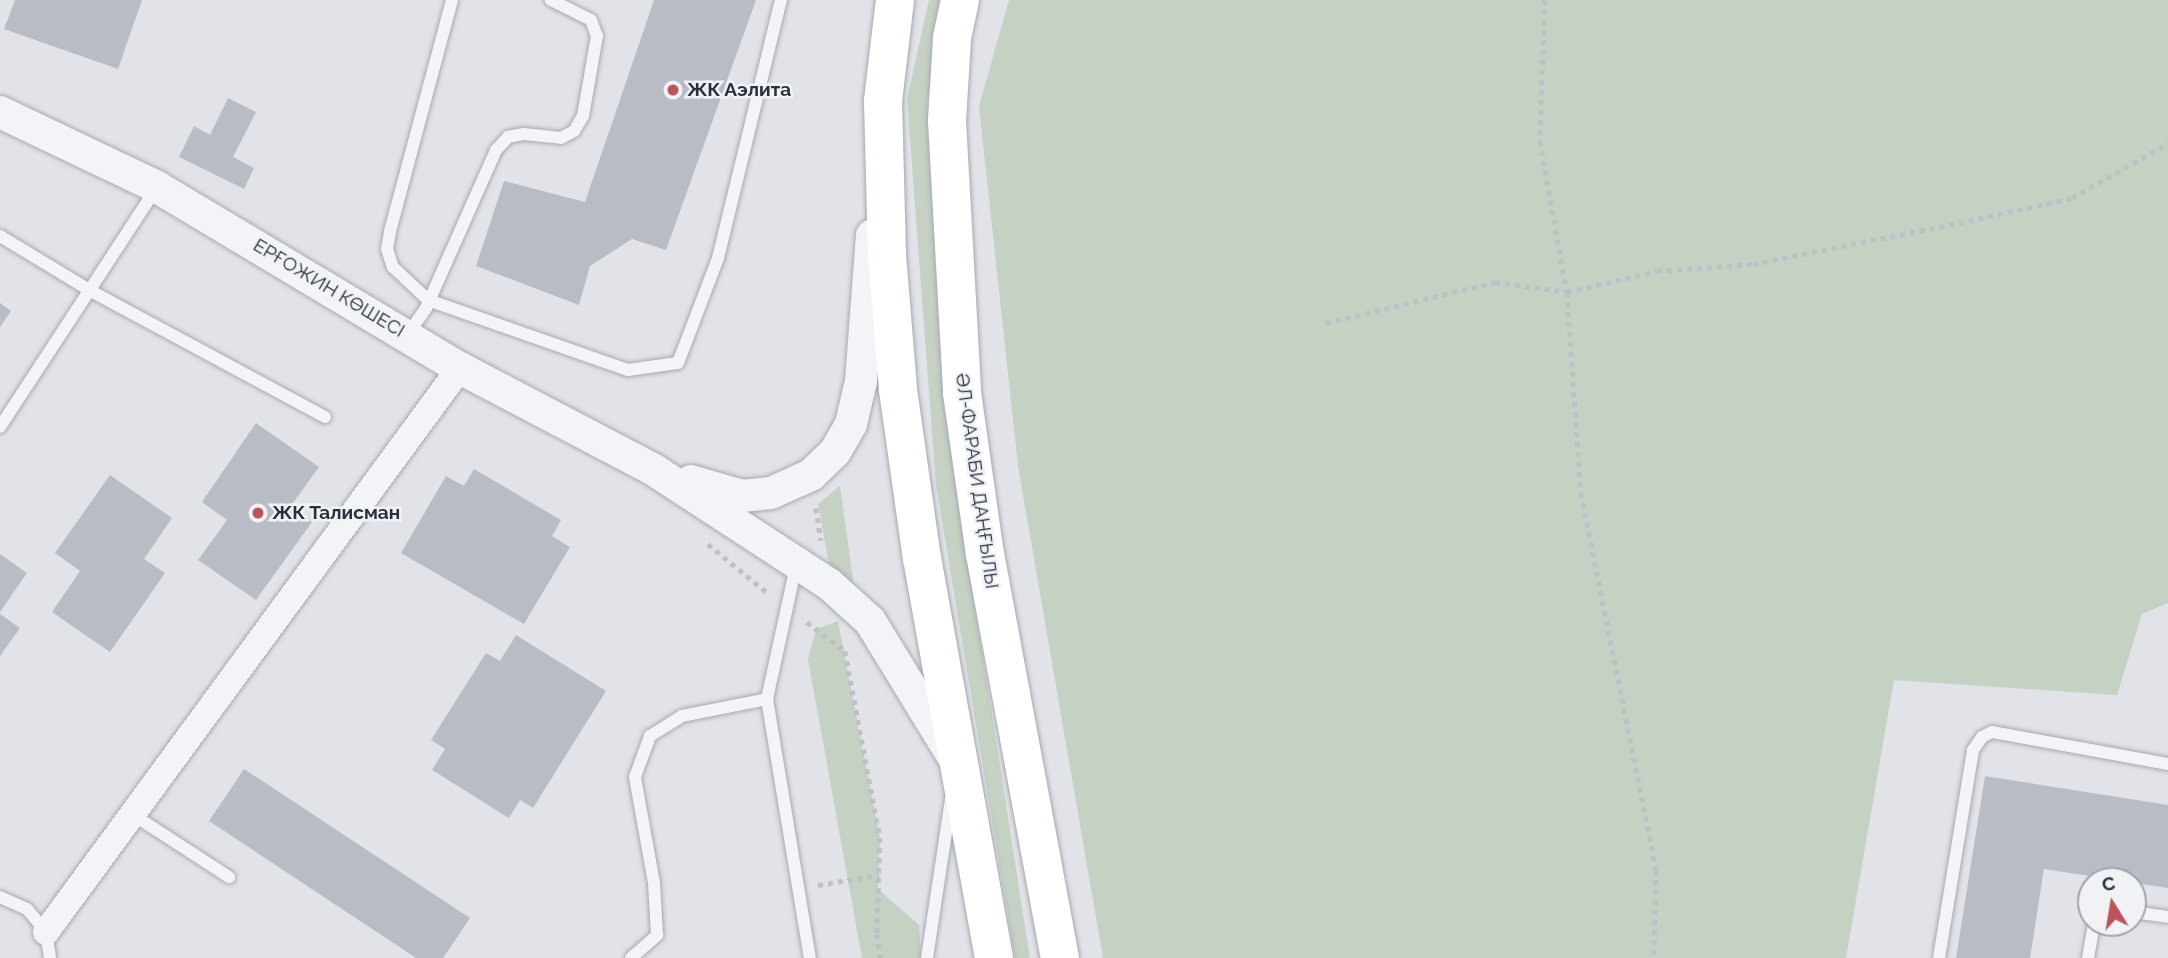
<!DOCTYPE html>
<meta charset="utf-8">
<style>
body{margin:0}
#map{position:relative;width:2168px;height:958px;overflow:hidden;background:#e1e3e8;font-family:Raleway,sans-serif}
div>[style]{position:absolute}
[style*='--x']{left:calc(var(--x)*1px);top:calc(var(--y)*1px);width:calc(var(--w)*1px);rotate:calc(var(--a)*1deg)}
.green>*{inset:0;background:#c5d1c3}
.building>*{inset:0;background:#b9bcc4}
.path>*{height:4.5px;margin-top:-2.25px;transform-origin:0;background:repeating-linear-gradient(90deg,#bfc1c7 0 5px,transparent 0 10px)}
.roads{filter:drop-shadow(0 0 2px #a7aab1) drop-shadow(0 0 2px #a7aab1)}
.service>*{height:12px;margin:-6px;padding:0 6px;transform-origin:6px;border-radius:6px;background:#f3f4f7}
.minor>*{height:26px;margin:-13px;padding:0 13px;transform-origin:13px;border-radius:13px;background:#f3f4f7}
.tertiary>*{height:32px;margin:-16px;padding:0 16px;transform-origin:16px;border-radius:16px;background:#f3f4f7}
.primary>*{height:38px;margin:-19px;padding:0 19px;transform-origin:19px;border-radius:19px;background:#fff}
.dots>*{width:19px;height:19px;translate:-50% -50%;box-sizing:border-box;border:4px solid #f0f2f6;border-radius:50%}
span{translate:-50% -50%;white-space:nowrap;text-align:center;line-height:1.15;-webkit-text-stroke:5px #f0f2f6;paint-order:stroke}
.poi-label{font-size:19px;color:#2b303d;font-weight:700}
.left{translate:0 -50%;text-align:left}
.street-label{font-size:19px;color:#2b303d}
.north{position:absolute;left:2077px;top:867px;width:70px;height:70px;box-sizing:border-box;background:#f0f2f6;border:2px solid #a1a4ac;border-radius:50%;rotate:349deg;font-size:19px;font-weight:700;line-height:28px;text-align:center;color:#2b303d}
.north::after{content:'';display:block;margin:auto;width:24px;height:32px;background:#be545b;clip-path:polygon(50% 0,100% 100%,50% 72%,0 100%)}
</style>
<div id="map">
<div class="green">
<i style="clip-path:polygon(929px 0,949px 0,927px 101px,955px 478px,1030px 958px,1015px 958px,936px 485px,907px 99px)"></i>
<i style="clip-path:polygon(1009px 0,2168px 0,2168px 603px,2142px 614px,2117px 695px,1894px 680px,1846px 958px,1103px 958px,1018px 466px,979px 106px)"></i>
<i style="clip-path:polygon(840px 486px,856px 601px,830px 570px,818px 504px)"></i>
<i style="clip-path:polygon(838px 621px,880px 838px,878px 889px,919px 925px,921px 958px,862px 958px,808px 659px,816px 629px)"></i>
</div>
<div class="building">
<i style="clip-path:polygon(15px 0,142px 0,118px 69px,4px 29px)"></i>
<i style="clip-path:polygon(654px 0,756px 0,666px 250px,632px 239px,590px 266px,579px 305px,476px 266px,504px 181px,585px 202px)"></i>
<i style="clip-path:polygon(228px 98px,256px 112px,233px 157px,254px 168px,244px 189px,179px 157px,194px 126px,210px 135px)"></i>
<i style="clip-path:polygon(0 303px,11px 311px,0 327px)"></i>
<i style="clip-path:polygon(256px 423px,319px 467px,290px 507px,312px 522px,256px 600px,198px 560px,227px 520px,202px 502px)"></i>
<i style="clip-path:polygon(474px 469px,561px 520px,552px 536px,570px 547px,524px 624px,401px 553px,446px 476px,464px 486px)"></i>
<i style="clip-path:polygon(110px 475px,172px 518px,144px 559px,165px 573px,110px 652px,52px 612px,80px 571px,55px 553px)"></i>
<i style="clip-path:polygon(0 554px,27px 573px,0 612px)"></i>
<i style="clip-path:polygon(0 614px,20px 628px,0 656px)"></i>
<i style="clip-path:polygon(516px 635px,606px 691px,533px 808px,520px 800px,509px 818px,432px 770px,445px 749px,431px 740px,486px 653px,500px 661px)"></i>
<i style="clip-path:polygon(244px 769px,470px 918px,443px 958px,416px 958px,209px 821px)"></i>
<i style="clip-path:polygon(1985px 776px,2168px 805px,2168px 888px,2044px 869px,2030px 958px,1956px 958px)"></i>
</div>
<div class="path">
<i style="--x:1545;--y:0;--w:141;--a:92"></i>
<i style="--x:1540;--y:141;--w:153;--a:79.9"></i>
<i style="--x:1567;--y:292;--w:201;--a:86"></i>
<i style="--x:1581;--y:493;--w:384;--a:78.7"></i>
<i style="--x:1656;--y:870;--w:88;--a:91.3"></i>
<i style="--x:1326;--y:323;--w:174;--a:-13.6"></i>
<i style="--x:1495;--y:282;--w:73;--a:7.9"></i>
<i style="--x:1567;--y:292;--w:92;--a:-13.1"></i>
<i style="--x:1657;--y:271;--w:96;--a:-4.2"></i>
<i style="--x:1753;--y:264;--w:200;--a:-11.3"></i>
<i style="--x:1949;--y:225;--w:126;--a:-12.4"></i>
<i style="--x:2072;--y:198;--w:111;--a:-29.8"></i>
<i style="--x:816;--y:508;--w:33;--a:81"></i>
<i style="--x:708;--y:544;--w:79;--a:39.3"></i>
<i style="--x:807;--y:622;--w:48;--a:37.3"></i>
<i style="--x:845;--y:651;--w:190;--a:79.4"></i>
<i style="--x:880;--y:838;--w:96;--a:91.8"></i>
<i style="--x:877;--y:934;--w:24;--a:81"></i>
<i style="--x:818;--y:885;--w:62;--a:-9.3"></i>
</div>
<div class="roads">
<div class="service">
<i style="--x:452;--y:0;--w:240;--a:105"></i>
<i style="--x:390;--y:232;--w:17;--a:100"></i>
<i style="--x:387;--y:249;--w:19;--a:72"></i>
<i style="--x:393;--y:267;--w:48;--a:43.3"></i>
<i style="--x:428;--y:300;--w:212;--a:19.3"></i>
<i style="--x:628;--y:370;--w:50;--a:-8"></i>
<i style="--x:678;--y:363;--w:112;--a:-69.1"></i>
<i style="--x:718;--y:258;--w:266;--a:-76.3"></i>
<i style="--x:0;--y:236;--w:104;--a:31.2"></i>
<i style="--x:89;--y:290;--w:268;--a:28.3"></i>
<i style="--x:408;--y:334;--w:32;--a:-55"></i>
<i style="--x:426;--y:308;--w:173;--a:-66.1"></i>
<i style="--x:496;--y:150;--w:18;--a:-47"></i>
<i style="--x:508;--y:137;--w:16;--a:-11"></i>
<i style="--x:524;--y:134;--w:37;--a:6"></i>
<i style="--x:561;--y:138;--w:15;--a:-28"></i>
<i style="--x:574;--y:131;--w:17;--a:-59"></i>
<i style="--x:583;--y:116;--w:81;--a:-80.1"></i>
<i style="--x:597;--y:36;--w:17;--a:-111"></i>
<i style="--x:591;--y:20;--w:45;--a:-153.4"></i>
<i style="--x:0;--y:427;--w:287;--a:-56.8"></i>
<i style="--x:796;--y:566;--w:136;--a:102.3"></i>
<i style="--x:767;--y:699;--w:263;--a:80.6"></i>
<i style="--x:132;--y:814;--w:116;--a:33"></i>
<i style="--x:0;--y:897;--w:30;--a:24"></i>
<i style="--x:27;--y:909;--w:30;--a:50"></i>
<i style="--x:46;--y:932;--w:26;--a:81"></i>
<i style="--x:2133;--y:912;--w:35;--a:8"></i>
<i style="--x:631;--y:958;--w:35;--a:-41"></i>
<i style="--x:657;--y:935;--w:52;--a:-93.3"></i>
<i style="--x:654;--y:883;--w:108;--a:-100.2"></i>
<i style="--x:635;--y:777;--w:44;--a:-69.9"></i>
<i style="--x:650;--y:736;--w:38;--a:-32"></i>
<i style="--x:682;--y:716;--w:87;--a:-11.3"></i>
<i style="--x:927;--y:958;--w:160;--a:-81.4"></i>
<i style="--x:1939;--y:958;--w:211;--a:-80.7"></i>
<i style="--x:1973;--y:750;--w:16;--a:-55"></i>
<i style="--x:1982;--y:737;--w:11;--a:-27"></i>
<i style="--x:1992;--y:732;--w:179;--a:10.3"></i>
<i style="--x:2088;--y:958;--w:36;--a:-80"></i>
</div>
<div class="minor">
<i style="--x:46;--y:932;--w:700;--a:-53.72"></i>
</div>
<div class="tertiary">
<i style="--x:0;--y:112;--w:174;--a:25.5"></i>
<i style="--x:157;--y:187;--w:353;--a:30.9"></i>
<i style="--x:460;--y:368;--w:219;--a:27.7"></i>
<i style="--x:654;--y:470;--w:209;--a:33.1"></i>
<i style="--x:829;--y:584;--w:55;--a:42.1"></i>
<i style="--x:870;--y:621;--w:161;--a:58.5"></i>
<i style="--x:691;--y:481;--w:53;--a:16.4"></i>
<i style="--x:742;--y:496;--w:29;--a:-6"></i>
<i style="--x:771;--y:493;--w:44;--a:-24.2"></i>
<i style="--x:811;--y:475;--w:33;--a:-44"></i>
<i style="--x:835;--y:452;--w:32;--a:-60"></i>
<i style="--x:851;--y:424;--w:44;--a:-76.9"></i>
<i style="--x:861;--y:381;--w:146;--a:-85.7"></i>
</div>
<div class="primary">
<i style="--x:895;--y:0;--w:102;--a:96.8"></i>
<i style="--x:883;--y:101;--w:154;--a:88.5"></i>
<i style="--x:887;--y:255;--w:135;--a:85.3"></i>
<i style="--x:898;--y:390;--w:170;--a:81.9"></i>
<i style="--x:922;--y:558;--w:406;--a:79.8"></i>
<i style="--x:960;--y:0;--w:40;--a:102"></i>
<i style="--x:952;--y:39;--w:82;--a:93.5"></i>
<i style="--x:947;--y:121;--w:272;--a:86.8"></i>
<i style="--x:962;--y:393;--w:163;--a:81.9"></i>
<i style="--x:985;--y:554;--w:411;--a:79.5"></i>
</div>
</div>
<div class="dots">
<i style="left:673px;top:90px;background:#be545b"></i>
<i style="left:258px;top:513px;background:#be545b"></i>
</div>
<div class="poi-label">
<span class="left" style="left:687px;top:90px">ЖК Аэлита</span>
<span class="left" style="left:272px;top:513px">ЖК Талисман</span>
</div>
<div class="street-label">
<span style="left:329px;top:288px;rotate:31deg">ЕРҒОЖИН КӨШЕСІ</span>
<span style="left:977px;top:481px;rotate:82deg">ӘЛ-ФАРАБИ ДАҢҒЫЛЫ</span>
</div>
<div class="north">С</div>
</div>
